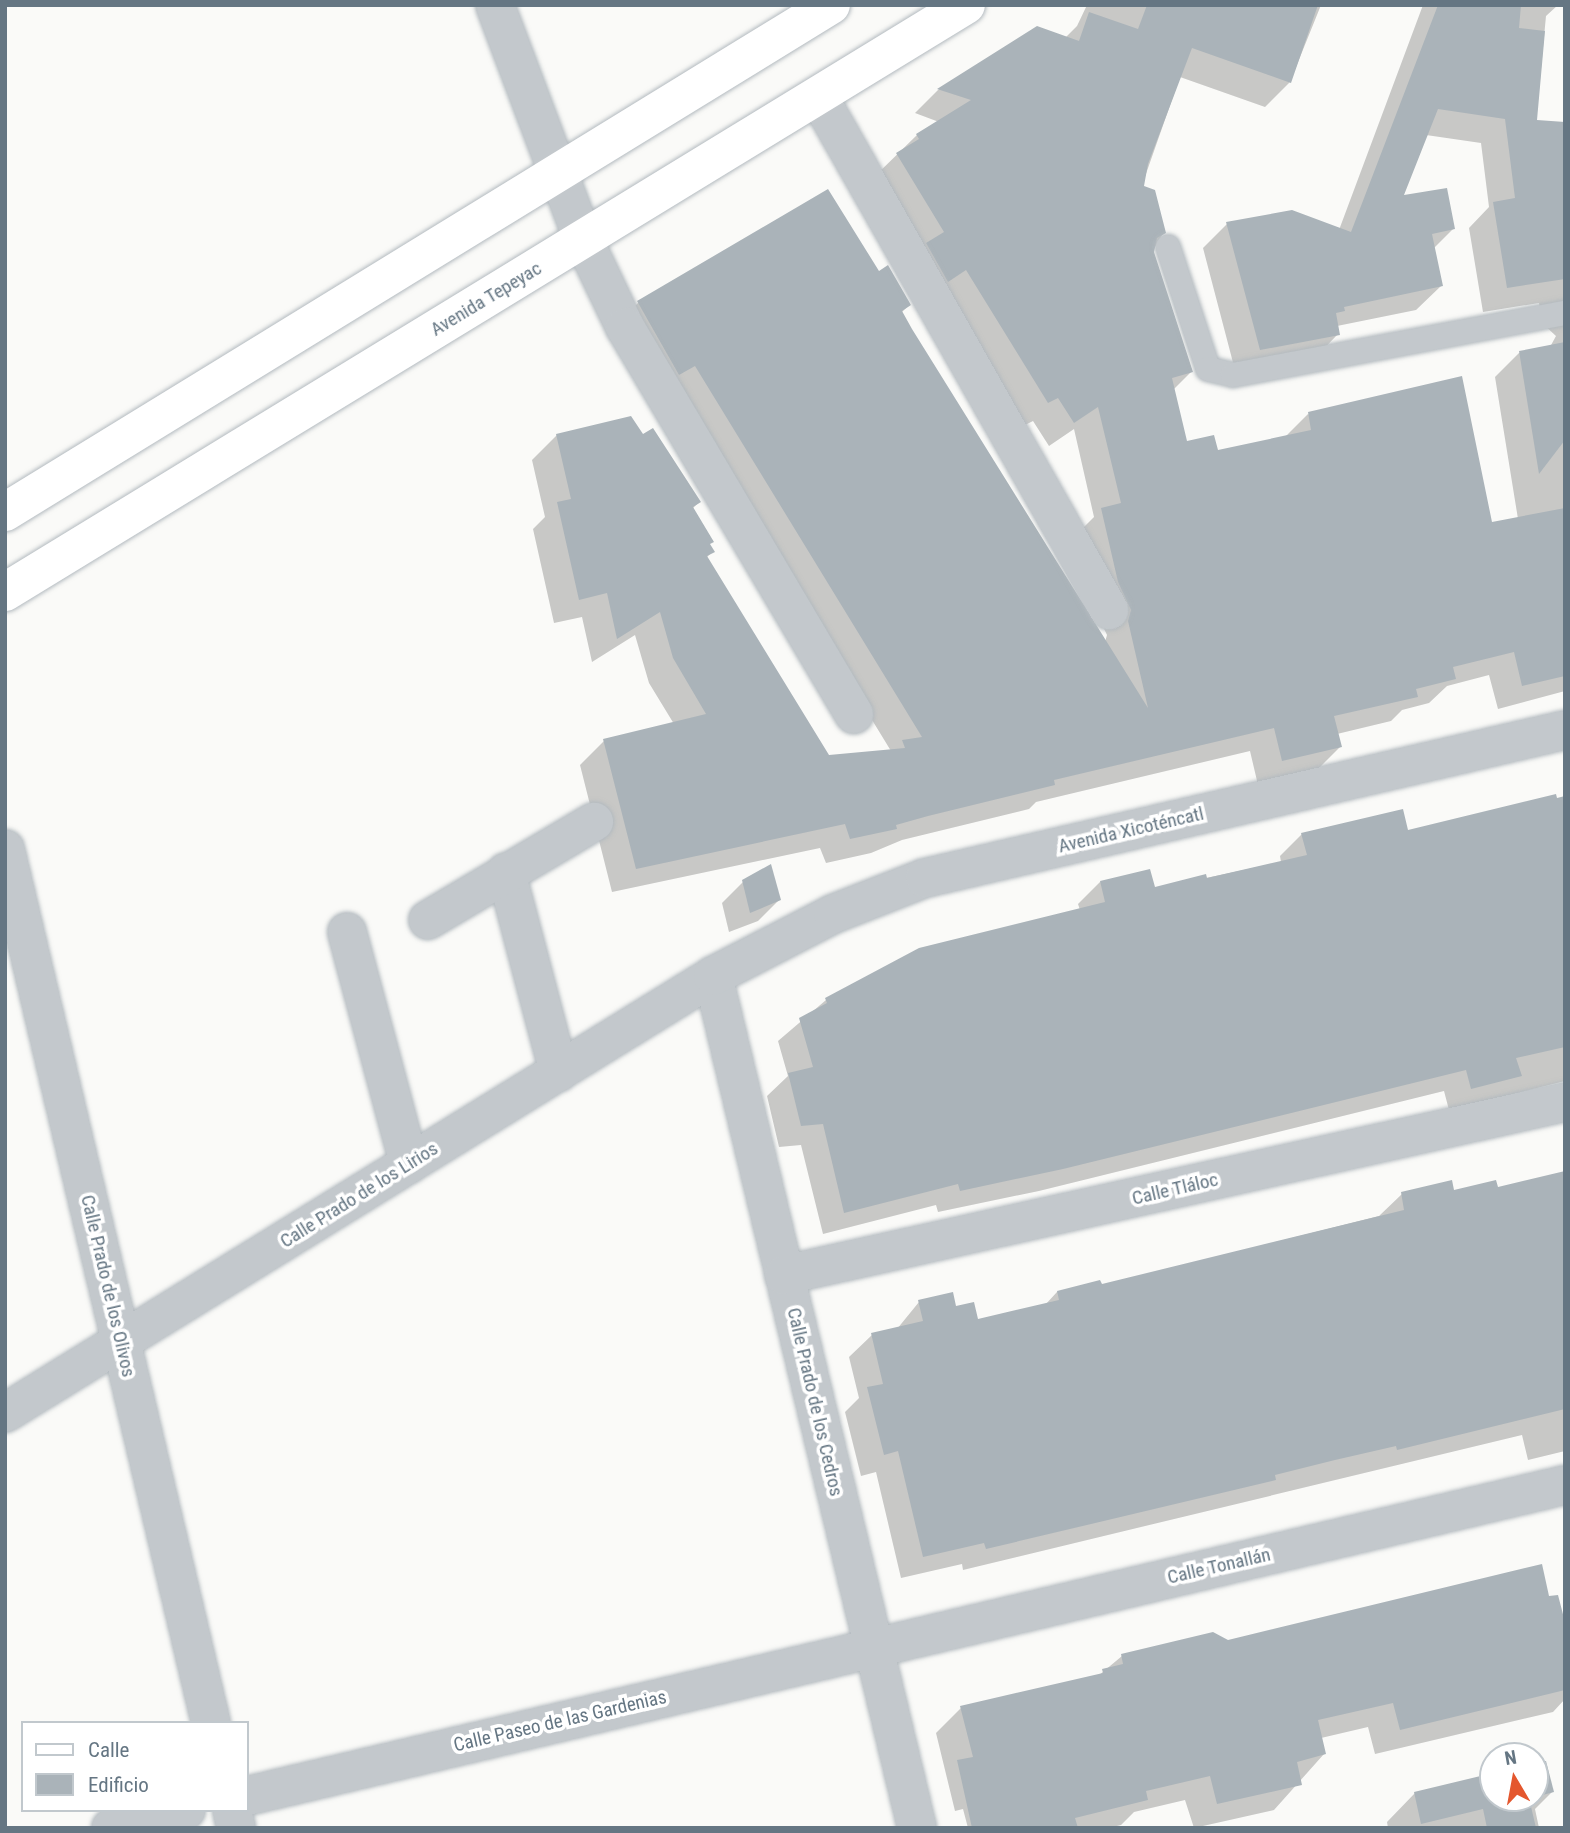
<!DOCTYPE html>
<meta charset="utf-8">
<style>
body{margin:0}
#map{position:relative;width:1570px;height:1833px;overflow:hidden;background:#fafaf8;font-family:"Roboto Condensed",sans-serif}
div>[style]{position:absolute}
[style*='--x']{left:calc(var(--x)*1px);top:calc(var(--y)*1px);width:calc(var(--w)*1px);rotate:calc(var(--a)*1deg)}
.shadow>*{inset:0;background:#0003}
.building>*{inset:0;background:#aab3b9}
.roads{filter:drop-shadow(0 0 2px #b3babf) drop-shadow(0 0 2px #b3babf)}
.lane>*{height:24px;margin:-12px;padding:0 12px;transform-origin:12px;border-radius:12px;background:#c3c8cc}
.street>*{height:38px;margin:-19px;padding:0 19px;transform-origin:19px;border-radius:19px;background:#c3c8cc}
.secondary>*{height:38px;margin:-19px;padding:0 19px;transform-origin:19px;border-radius:19px;background:#fff}
span{translate:-50% -50%;white-space:nowrap;text-align:center;line-height:1.15;-webkit-text-stroke:7px #fff;paint-order:stroke}
.street-label{font-size:19px;color:#657683}
.frame{position:absolute;inset:0;border:7px solid #657683;pointer-events:none}
.legend{position:absolute;left:21px;top:1721px;width:228px;height:91px;box-sizing:border-box;background:#fff;border:2px solid #c1c8cd;margin:0;padding:9px 12px;list-style:none;font-size:21px;color:#657683}
.legend li{display:flex;align-items:center;gap:14px;height:35px}
.legend b{width:35px;border:2px solid #c1c8cd}
.north{position:absolute;left:1479px;top:1742px;width:70px;height:70px;box-sizing:border-box;background:#fff;border:2px solid #c1c8cd;border-radius:50%;rotate:350deg;font-size:19px;font-weight:700;line-height:28px;text-align:center;color:#657683}
.north::after{content:'';display:block;margin:auto;width:24px;height:32px;background:#e4572e;clip-path:polygon(50% 0,100% 100%,50% 72%,0 100%)}
</style>
<div id="map">
<div class="shadow">
<i style="clip-path:polygon(1087px 5px,1321px 5px,1290px 82px,1265px 107px,1180px 77px,1141px 188px,1164px 232px,1152px 252px,1191px 372px,1173px 390px,1186px 443px,1217px 452px,1285px 437px,1308px 414px,1491px 524px,1518px 519px,1495px 377px,1519px 353px,1550px 347px,1556px 336px,1542px 323px,1539px 303px,1483px 312px,1469px 228px,1489px 207px,1481px 143px,1426px 135px,1402px 198px,1453px 229px,1433px 249px,1441px 286px,1416px 310px,1337px 326px,1338px 334px,1314px 359px,1236px 374px,1203px 248px,1227px 224px,1339px 230px,1423px 5px,1558px 5px,1546px 16px,1536px 122px,1565px 124px,1565px 691px,1498px 709px,1489px 675px,1447px 686px,1429px 703px,1402px 710px,1391px 721px,1337px 734px,1340px 747px,1316px 771px,1258px 785px,1250px 751px,1036px 802px,1029px 809px,902px 840px,871px 853px,826px 863px,820px 848px,612px 892px,580px 765px,604px 741px,674px 724px,649px 683px,635px 635px,592px 662px,582px 617px,554px 623px,533px 529px,545px 517px,532px 460px,557px 435px,642px 437px,699px 502px,692px 509px,712px 552px,706px 558px,828px 757px,891px 751px,670px 389px,614px 327px,638px 303px,878px 273px,909px 305px,901px 313px,1105px 642px,1107px 635px,1094px 607px,1077px 534px,1094px 517px,1074px 429px,1049px 446px,1033px 421px,1023px 426px,872px 179px,917px 135px,939px 122px,915px 113px,938px 90px,1037px 28px,1065px 38px,1077px 26px)"></i>
<i style="clip-path:polygon(1565px 800px,1565px 1081px,1449px 1110px,1444px 1091px,1039px 1191px,938px 1212px,936px 1205px,823px 1234px,801px 1145px,779px 1147px,767px 1096px,788px 1076px,778px 1041px,826px 1000px,1080px 910px,1078px 904px,1100px 882px,1154px 889px,1281px 862px,1280px 856px,1302px 834px,1407px 832px)"></i>
<i style="clip-path:polygon(743px 882px,779px 900px,758px 921px,729px 932px,722px 903px)"></i>
<i style="clip-path:polygon(1565px 1173px,1565px 1451px,1528px 1460px,1522px 1435px,963px 1570px,962px 1564px,901px 1578px,876px 1472px,861px 1476px,845px 1412px,859px 1398px,849px 1357px,872px 1335px,897px 1329px,919px 1302px,955px 1308px,977px 1321px,1045px 1305px,1057px 1292px,1101px 1286px,1379px 1216px,1402px 1194px,1496px 1189px)"></i>
<i style="clip-path:polygon(1548px 1598px,1565px 1630px,1565px 1699px,1553px 1712px,1375px 1754px,1368px 1727px,1321px 1738px,1324px 1754px,1274px 1810px,1194px 1828px,1185px 1800px,1134px 1812px,1121px 1825px,1109px 1828px,968px 1828px,963px 1809px,955px 1811px,936px 1733px,961px 1708px,1098px 1676px,1122px 1656px)"></i>
<i style="clip-path:polygon(1535px 1765px,1552px 1792px,1535px 1809px,1539px 1828px,1388px 1828px,1387px 1822px,1415px 1793px,1493px 1775px,1493px 1798px,1535px 1798px)"></i>
</div>
<div class="building">
<i style="clip-path:polygon(1147px 5px,1318px 5px,1291px 83px,1192px 48px,1148px 164px,1144px 186px,1155px 190px,1166px 233px,1157px 238px,1154px 252px,1193px 372px,1172px 378px,1187px 441px,1214px 435px,1218px 450px,1311px 430px,1308px 412px,1462px 376px,1492px 522px,1565px 508px,1565px 676px,1522px 686px,1514px 652px,1453px 667px,1456px 679px,1416px 689px,1418px 697px,1334px 716px,1342px 747px,1282px 761px,1274px 728px,1054px 780px,1055px 785px,928px 816px,896px 825px,897px 829px,850px 839px,845px 824px,636px 869px,603px 739px,706px 714px,673px 658px,660px 612px,617px 639px,607px 593px,579px 600px,557px 502px,571px 499px,556px 434px,631px 416px,643px 434px,653px 428px,701px 502px,693px 507px,714px 542px,710px 544px,715px 552px,707px 556px,829px 755px,905px 748px,902px 740px,922px 737px,695px 366px,679px 375px,637px 301px,828px 189px,879px 271px,888px 265px,911px 305px,902px 311px,912px 329px,1148px 708px,1128px 621px,1131px 610px,1118px 582px,1101px 508px,1121px 503px,1098px 407px,1074px 423px,1058px 398px,1048px 403px,966px 270px,948px 282px,926px 243px,944px 232px,896px 153px,919px 139px,916px 134px,971px 100px,937px 89px,1037px 26px,1079px 41px,1089px 12px,1138px 29px)"></i>
<i style="clip-path:polygon(1438px 5px,1521px 5px,1519px 28px,1545px 31px,1537px 120px,1565px 122px,1565px 279px,1507px 288px,1493px 202px,1515px 198px,1505px 119px,1438px 109px,1404px 195px,1447px 188px,1455px 229px,1432px 234px,1443px 286px,1344px 307px,1345px 311px,1336px 313px,1340px 335px,1260px 350px,1226px 222px,1292px 210px,1351px 232px)"></i>
<i style="clip-path:polygon(1565px 342px,1565px 440px,1539px 474px,1519px 351px)"></i>
<i style="clip-path:polygon(1556px 794px,1557px 798px,1565px 796px,1565px 1047px,1516px 1058px,1522px 1076px,1471px 1089px,1466px 1070px,1063px 1169px,960px 1191px,958px 1184px,844px 1213px,823px 1124px,801px 1126px,788px 1073px,813px 1067px,799px 1018px,827px 1003px,825px 998px,919px 948px,1105px 902px,1100px 881px,1150px 869px,1155px 887px,1206px 874px,1207px 878px,1307px 855px,1301px 833px,1403px 809px,1408px 830px)"></i>
<i style="clip-path:polygon(771px 864px,781px 900px,750px 913px,742px 880px)"></i>
<i style="clip-path:polygon(1565px 1171px,1565px 1409px,1397px 1450px,1396px 1446px,1335px 1460px,1275px 1475px,1276px 1480px,986px 1549px,984px 1543px,923px 1557px,898px 1451px,884px 1455px,867px 1387px,883px 1384px,871px 1333px,923px 1321px,918px 1300px,953px 1292px,956px 1306px,974px 1302px,978px 1319px,1059px 1300px,1057px 1291px,1100px 1280px,1102px 1284px,1404px 1210px,1401px 1192px,1452px 1180px,1454px 1190px,1496px 1180px,1498px 1187px)"></i>
<i style="clip-path:polygon(1542px 1564px,1549px 1596px,1558px 1595px,1565px 1622px,1565px 1690px,1400px 1730px,1393px 1703px,1318px 1720px,1326px 1754px,1297px 1762px,1302px 1785px,1217px 1804px,1210px 1776px,1146px 1791px,1148px 1800px,1075px 1818px,1078px 1828px,972px 1828px,957px 1760px,973px 1757px,960px 1706px,1103px 1673px,1102px 1669px,1123px 1664px,1121px 1654px,1213px 1632px,1228px 1640px)"></i>
<i style="clip-path:polygon(1546px 1761px,1554px 1792px,1535px 1797px,1535px 1763px)"></i>
<i style="clip-path:polygon(1493px 1773px,1493px 1798px,1529px 1798px,1536px 1828px,1487px 1828px,1483px 1809px,1421px 1824px,1414px 1792px)"></i>
</div>
<div class="roads">
<div class="lane">
<i style="--x:1168;--y:247;--w:128;--a:71.8"></i>
<i style="--x:1208;--y:369;--w:26;--a:13"></i>
<i style="--x:1233;--y:375;--w:338;--a:-10.6"></i>
</div>
<div class="street">
<i style="--x:495;--y:5;--w:250;--a:69.4"></i>
<i style="--x:583;--y:239;--w:98;--a:64.5"></i>
<i style="--x:625;--y:327;--w:450;--a:59.4"></i>
<i style="--x:818;--y:96;--w:591;--a:60.48"></i>
<i style="--x:5;--y:849;--w:898;--a:76.74"></i>
<i style="--x:506;--y:872;--w:207;--a:75.2"></i>
<i style="--x:428;--y:920;--w:193;--a:-30.6"></i>
<i style="--x:347;--y:932;--w:240;--a:75"></i>
<i style="--x:713;--y:976;--w:876;--a:76.53"></i>
<i style="--x:784;--y:1275;--w:800;--a:-12.49"></i>
<i style="--x:5;--y:1413;--w:832;--a:-31.68"></i>
<i style="--x:713;--y:976;--w:135;--a:-27.3"></i>
<i style="--x:833;--y:914;--w:99;--a:-21.4"></i>
<i style="--x:925;--y:878;--w:657;--a:-13.02"></i>
<i style="--x:247;--y:1796;--w:1354;--a:-13.28"></i>
<i style="--x:232;--y:1810;--w:18;--a:77"></i>
<i style="--x:111;--y:1828;--w:77;--a:-13.5"></i>
</div>
<div class="secondary">
<i style="--x:5;--y:512;--w:969;--a:-31.54"></i>
<i style="--x:5;--y:592;--w:1126;--a:-31.42"></i>
</div>
</div>
<div class="street-label">
<span style="left:486px;top:299px;rotate:-31deg">Avenida Tepeyac</span>
<span style="left:1131px;top:830px;rotate:-13deg">Avenida Xicoténcatl</span>
<span style="left:1175px;top:1189px;rotate:-13deg">Calle Tláloc</span>
<span style="left:359px;top:1195px;rotate:-32deg">Calle Prado de los Lirios</span>
<span style="left:108px;top:1286px;rotate:77deg">Calle Prado de los Olivos</span>
<span style="left:815px;top:1402px;rotate:77deg">Calle Prado de los Cedros</span>
<span style="left:1219px;top:1566px;rotate:-13deg">Calle Tonallán</span>
<span style="left:560px;top:1721px;rotate:-13deg">Calle Paseo de las Gardenias</span>
</div>
<div class="frame"></div>
<ul class="legend">
<li><b style="height:9px;background:#fff"></b>Calle</li>
<li><b style="height:19px;background:#aab3b9"></b>Edificio</li>
</ul>
<div class="north">N</div>
</div>
